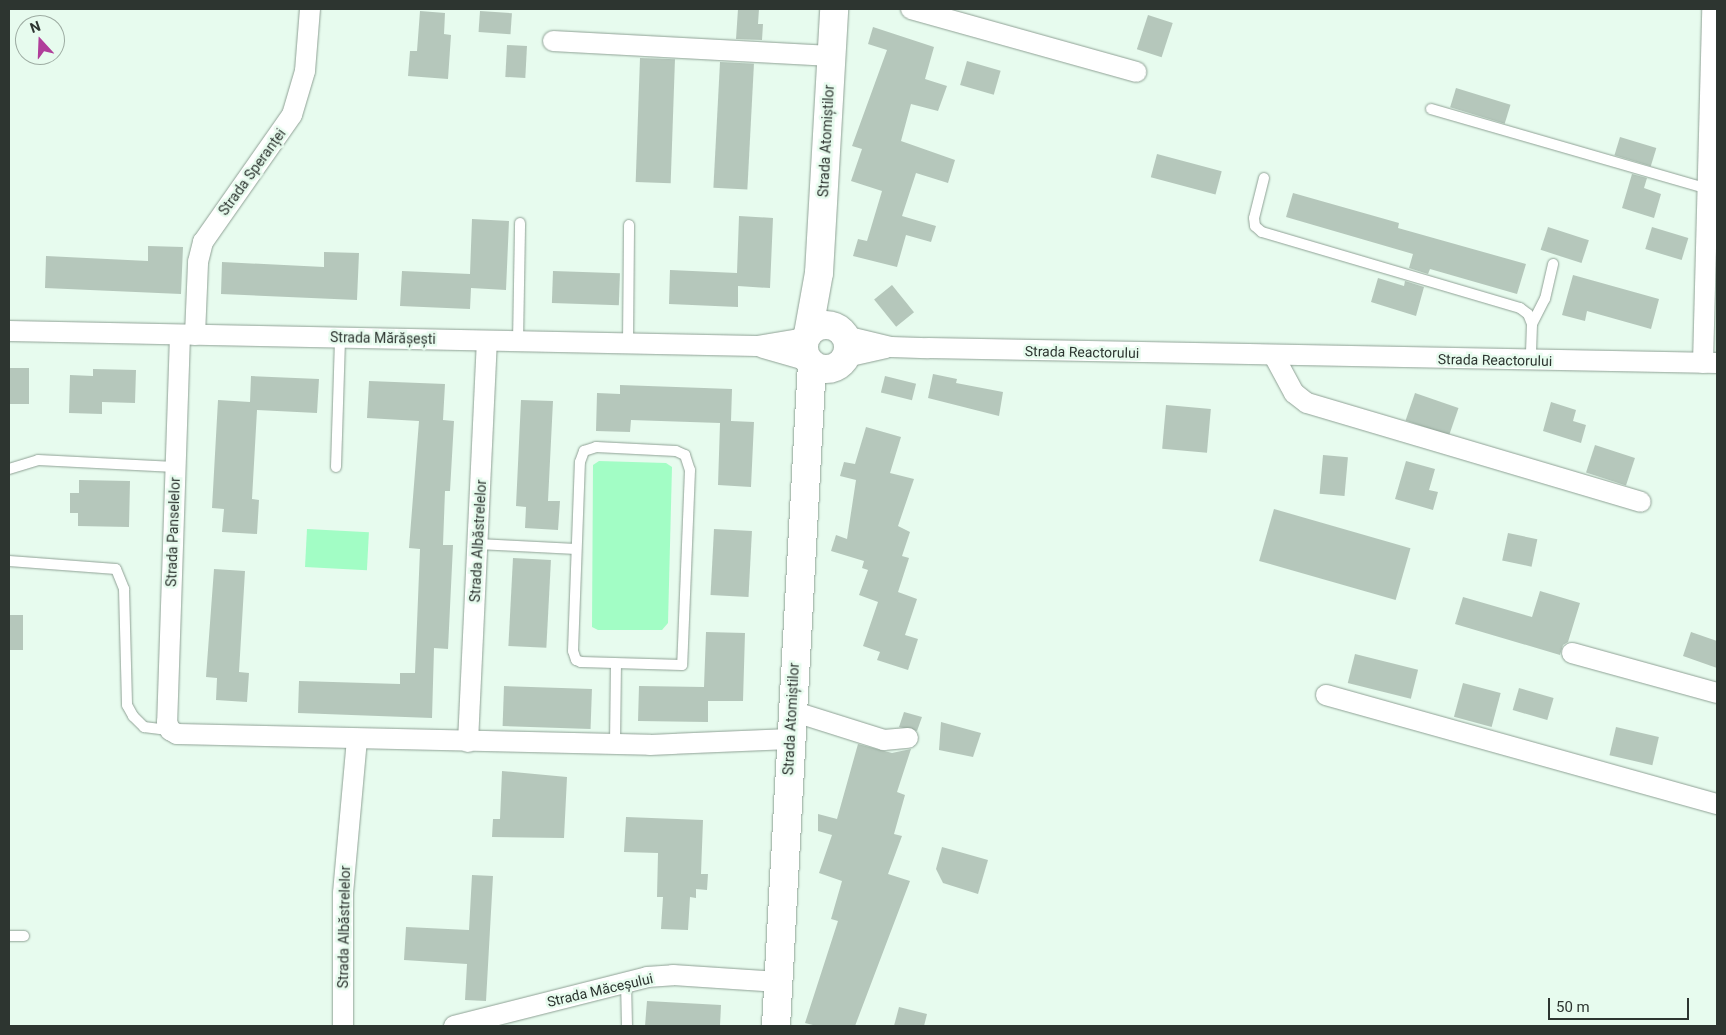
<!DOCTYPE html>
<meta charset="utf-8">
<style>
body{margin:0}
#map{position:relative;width:1726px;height:1035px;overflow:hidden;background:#e7fbee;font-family:Roboto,sans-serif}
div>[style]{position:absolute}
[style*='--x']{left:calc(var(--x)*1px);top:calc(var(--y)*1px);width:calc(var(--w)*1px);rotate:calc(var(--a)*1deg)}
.green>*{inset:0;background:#a2fdc5;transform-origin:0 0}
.building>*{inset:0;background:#b5c7bb;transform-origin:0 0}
.roads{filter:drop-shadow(0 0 1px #8fa195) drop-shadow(0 0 1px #8fa195)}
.service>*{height:10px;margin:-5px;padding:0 5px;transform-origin:5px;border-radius:5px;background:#fff}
.minor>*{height:20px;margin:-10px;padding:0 10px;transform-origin:10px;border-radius:10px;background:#fff}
.secondary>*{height:28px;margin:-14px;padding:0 14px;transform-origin:14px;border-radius:14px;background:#fff}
.secondary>.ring{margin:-14px;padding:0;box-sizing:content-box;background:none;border:28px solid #fff;border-radius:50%}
span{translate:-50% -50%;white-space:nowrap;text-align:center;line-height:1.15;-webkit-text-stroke:5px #e7fbee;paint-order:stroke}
.street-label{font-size:14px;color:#2d3530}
.frame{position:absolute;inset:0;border:10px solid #2d3530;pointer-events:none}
.north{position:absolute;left:15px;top:15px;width:50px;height:50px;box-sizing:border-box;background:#e7fbee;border:1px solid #9daca2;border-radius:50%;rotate:340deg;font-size:14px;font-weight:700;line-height:20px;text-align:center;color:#2d3530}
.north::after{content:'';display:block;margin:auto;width:18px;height:22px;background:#b03e9a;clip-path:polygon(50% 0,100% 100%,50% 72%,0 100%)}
.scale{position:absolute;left:1548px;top:998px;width:141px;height:22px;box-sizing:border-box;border:2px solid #2d3530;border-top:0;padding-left:6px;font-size:15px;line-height:18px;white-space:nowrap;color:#2d3530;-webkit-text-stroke:4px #e7fbee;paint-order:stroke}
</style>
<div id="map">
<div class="green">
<i style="clip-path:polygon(599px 461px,666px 463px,672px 467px,668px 623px,662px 630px,598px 630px,592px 627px,593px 465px)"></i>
<i style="left:307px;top:529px;width:62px;height:38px;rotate:3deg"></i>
</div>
<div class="building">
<i style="clip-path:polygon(738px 9px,759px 9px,758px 24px,763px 24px,762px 40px,736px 39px)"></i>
<i style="clip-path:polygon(420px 11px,445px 13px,444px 34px,451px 35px,448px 79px,408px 76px,410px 51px,417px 51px)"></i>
<i style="left:480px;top:11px;width:32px;height:21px;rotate:4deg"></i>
<i style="left:1148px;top:15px;width:26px;height:36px;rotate:18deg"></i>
<i style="clip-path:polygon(873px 27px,934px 47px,925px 79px,947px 86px,938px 111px,911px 104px,901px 141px,955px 160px,948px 183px,916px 173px,902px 216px,936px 226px,931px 242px,906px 235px,897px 267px,853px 256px,858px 239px,867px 241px,882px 191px,851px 181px,862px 149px,852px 146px,887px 50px,868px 44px)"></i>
<i style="left:507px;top:45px;width:20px;height:32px;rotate:3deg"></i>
<i style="left:640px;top:58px;width:35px;height:124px;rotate:2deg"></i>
<i style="left:967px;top:61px;width:35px;height:25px;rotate:16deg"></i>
<i style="left:720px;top:62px;width:34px;height:126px;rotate:3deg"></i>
<i style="left:1456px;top:88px;width:57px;height:20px;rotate:17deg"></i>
<i style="left:1620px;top:137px;width:38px;height:19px;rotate:17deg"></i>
<i style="left:1157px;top:154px;width:67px;height:24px;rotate:15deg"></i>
<i style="clip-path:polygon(1632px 174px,1647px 178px,1644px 188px,1661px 194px,1654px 218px,1622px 208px)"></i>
<i style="clip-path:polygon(1293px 193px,1399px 223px,1398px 228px,1526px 264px,1517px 294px,1430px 269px,1428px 274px,1409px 268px,1413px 254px,1286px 217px)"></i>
<i style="clip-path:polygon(739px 216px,773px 218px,770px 288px,738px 286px,738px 307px,669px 304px,670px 270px,737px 273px)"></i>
<i style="clip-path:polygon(472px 219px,509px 221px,506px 290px,471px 288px,470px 309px,400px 306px,402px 271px,470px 274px)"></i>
<i style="left:1548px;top:227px;width:43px;height:24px;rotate:18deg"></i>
<i style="left:1652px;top:227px;width:38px;height:23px;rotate:17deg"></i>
<i style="clip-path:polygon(148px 246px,183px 247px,181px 294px,45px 288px,46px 256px,148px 261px)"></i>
<i style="clip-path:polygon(324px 252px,359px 253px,357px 300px,221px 294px,222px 262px,324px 267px)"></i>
<i style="left:553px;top:271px;width:67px;height:32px;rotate:2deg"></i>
<i style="clip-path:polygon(1573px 275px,1659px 299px,1651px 329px,1587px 311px,1585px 321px,1562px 315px)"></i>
<i style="clip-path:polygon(1378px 278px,1404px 286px,1405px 281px,1424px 287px,1416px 316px,1371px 302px)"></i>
<i style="left:892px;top:285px;width:35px;height:23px;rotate:51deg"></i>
<i style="left:9px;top:368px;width:20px;height:36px"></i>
<i style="clip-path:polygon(93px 369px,136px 370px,135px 403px,102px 402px,102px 414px,69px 413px,70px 375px,93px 376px)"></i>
<i style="clip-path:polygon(933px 374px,957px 379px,956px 383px,1003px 392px,999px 416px,928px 398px)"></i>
<i style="clip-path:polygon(251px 376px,319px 379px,317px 413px,257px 410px,252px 499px,259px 500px,257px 534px,222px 532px,224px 509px,212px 508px,218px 400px,250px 402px)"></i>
<i style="left:885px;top:376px;width:32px;height:17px;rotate:14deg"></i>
<i style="clip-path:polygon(369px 381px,445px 384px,443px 420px,454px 421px,450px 491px,445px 491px,443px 545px,453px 545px,448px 649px,434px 648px,432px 718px,298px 713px,299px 681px,400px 684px,400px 673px,415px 673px,420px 549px,409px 548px,419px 421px,367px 418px)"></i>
<i style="clip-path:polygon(620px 385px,732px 389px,731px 421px,754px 422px,751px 487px,718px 485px,720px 423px,631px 420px,630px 432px,596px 431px,597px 393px,620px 394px)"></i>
<i style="left:1415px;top:393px;width:46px;height:29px;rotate:19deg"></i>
<i style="clip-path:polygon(521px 400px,553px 401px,548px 501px,560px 501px,558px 530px,525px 528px,526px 507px,516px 506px)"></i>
<i style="clip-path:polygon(1551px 402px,1576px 410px,1573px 421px,1586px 425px,1581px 443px,1543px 431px)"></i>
<i style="left:1166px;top:405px;width:45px;height:44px;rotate:5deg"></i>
<i style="clip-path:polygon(866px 427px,901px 437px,890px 473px,914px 479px,898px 526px,910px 532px,902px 556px,909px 558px,898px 592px,917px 599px,905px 635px,918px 639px,908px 670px,877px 660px,880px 652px,863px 646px,878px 602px,859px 595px,868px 570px,862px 568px,864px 561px,831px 551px,836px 535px,847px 539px,856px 480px,840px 476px,844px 462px,855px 464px)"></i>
<i style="left:1595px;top:445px;width:42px;height:29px;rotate:18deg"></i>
<i style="left:1323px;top:455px;width:25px;height:39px;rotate:5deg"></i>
<i style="clip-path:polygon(1406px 461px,1435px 469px,1429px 490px,1438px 492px,1433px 510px,1395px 499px)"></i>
<i style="clip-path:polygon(79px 480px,130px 481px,129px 527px,78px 526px,78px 513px,70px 513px,70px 493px,79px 493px)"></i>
<i style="left:1274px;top:509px;width:142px;height:54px;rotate:16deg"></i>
<i style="left:714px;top:529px;width:38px;height:66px;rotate:3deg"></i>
<i style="left:1508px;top:533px;width:30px;height:28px;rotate:12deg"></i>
<i style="left:513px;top:558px;width:38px;height:88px;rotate:3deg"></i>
<i style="clip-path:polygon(214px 569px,245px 571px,239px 672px,249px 673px,247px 702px,216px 700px,217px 678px,206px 677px)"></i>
<i style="clip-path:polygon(1540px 591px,1580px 603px,1568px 642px,1563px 645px,1560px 655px,1455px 624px,1463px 597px,1532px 617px)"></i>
<i style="left:9px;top:615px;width:14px;height:35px"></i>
<i style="clip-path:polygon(706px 632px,745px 633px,743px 701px,708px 701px,708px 722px,638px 721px,639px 686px,704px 687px)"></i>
<i style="clip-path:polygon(1691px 632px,1717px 641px,1717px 668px,1683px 656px)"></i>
<i style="left:1355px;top:654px;width:65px;height:30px;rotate:14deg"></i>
<i style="left:1463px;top:683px;width:39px;height:35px;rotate:15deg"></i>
<i style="left:504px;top:686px;width:88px;height:40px;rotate:2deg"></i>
<i style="left:1519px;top:688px;width:36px;height:23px;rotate:16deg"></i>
<i style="clip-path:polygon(904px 712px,922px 717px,917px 731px,899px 727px)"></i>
<i style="clip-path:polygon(941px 722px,981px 733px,973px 757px,939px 750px)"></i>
<i style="left:1616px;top:727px;width:44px;height:29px;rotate:13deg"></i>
<i style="clip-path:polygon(858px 744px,892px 753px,911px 749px,897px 792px,905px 795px,894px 834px,902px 836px,888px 874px,910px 881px,855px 1026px,817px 1026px,805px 1023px,838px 921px,831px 919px,842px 881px,819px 873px,832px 835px,818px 831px,818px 814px,837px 819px)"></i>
<i style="clip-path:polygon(502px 771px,567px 777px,564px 838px,492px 837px,493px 819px,500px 819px)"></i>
<i style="clip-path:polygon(626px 817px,703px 820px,701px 874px,708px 874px,707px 890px,696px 889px,696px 898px,690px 897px,688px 930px,661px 929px,663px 897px,657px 897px,658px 853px,624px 852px)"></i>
<i style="clip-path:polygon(942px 847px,988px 860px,978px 894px,943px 883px,936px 869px)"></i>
<i style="clip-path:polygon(472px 875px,493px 876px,486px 1001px,465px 1000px,467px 964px,404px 960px,406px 927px,469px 930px)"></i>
<i style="clip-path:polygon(647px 1001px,721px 1005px,720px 1026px,645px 1026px)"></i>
<i style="clip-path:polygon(899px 1007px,927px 1014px,924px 1026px,894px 1026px)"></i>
</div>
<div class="roads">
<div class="service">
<i style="--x:1431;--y:109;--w:289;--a:16.1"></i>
<i style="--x:1264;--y:178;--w:41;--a:104"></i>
<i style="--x:1254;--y:218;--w:8;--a:83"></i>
<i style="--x:1255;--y:226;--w:9;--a:41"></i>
<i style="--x:1262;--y:232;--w:269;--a:16.4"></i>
<i style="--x:1520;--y:308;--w:10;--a:37"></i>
<i style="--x:1528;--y:314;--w:11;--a:68"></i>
<i style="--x:1532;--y:324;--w:36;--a:92"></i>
<i style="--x:1532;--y:324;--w:28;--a:-63"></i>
<i style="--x:1545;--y:299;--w:36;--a:-77"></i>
<i style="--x:518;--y:342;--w:119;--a:-89"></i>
<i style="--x:628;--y:344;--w:119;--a:-89.5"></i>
<i style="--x:596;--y:447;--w:80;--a:2.9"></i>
<i style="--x:676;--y:451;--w:10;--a:24"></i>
<i style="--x:685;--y:455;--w:16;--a:72"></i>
<i style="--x:690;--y:470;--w:195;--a:92.3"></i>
<i style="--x:682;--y:665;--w:101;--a:-178.3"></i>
<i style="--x:581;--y:662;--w:5;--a:-158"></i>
<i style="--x:576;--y:660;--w:9;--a:-108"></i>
<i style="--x:573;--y:651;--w:189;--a:-87.9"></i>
<i style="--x:580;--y:462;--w:12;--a:-70"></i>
<i style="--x:584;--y:451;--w:13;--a:-18"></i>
<i style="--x:336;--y:467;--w:130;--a:-88.2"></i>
<i style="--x:9;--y:469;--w:30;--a:-17"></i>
<i style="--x:38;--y:460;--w:137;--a:2.9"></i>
<i style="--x:478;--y:544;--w:98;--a:2.9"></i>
<i style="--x:9;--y:561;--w:107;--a:4.3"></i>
<i style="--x:116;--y:569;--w:22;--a:68"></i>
<i style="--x:124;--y:589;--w:116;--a:88.5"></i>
<i style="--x:127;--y:705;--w:13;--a:61"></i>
<i style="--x:133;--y:716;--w:16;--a:45"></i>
<i style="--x:144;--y:727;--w:26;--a:7"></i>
<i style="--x:615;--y:744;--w:80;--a:-89.3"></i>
<i style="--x:9;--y:936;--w:15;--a:0"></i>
<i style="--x:626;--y:982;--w:44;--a:88.7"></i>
</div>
<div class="minor">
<i style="--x:911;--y:9;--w:234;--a:15.6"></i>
<i style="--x:553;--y:41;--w:278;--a:3.1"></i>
<i style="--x:9;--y:331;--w:748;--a:1.15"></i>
<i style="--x:757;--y:346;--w:50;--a:-9.3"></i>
<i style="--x:180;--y:335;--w:387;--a:91.9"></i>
<i style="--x:167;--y:722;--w:9;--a:69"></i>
<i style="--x:170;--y:730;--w:8;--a:30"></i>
<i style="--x:177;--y:734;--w:473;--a:1.3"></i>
<i style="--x:650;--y:745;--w:140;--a:-2.5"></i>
<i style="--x:195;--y:335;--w:73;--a:-87.6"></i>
<i style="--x:198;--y:262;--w:21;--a:-76"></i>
<i style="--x:203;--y:242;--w:155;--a:-55"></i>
<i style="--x:292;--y:115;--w:46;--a:-73.5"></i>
<i style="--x:305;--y:71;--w:62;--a:-85.4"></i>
<i style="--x:845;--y:336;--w:47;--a:13.4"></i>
<i style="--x:891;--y:347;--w:37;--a:2"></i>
<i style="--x:928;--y:348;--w:789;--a:1.09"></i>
<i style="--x:763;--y:348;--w:48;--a:15.8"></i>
<i style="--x:1274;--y:356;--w:42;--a:61.6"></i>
<i style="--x:1294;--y:393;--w:16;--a:38"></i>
<i style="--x:1307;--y:403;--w:348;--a:16.5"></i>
<i style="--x:846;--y:357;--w:41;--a:-12.7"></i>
<i style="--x:1703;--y:363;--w:354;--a:-88.5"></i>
<i style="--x:1572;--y:653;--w:150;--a:15.4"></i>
<i style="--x:1326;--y:695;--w:406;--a:15.6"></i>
<i style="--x:792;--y:711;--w:96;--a:17.5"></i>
<i style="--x:884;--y:740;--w:24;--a:-5"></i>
<i style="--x:468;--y:742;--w:401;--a:-87.3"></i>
<i style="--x:343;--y:1026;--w:133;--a:-90"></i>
<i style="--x:343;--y:893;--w:155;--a:-84.8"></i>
<i style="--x:454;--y:1026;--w:199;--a:-14.2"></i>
<i style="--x:647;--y:977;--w:26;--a:-4"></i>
<i style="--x:673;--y:975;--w:106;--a:3.8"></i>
</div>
<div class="secondary">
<i class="ring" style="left:804px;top:325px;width:16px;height:16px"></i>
<i style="--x:808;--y:334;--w:62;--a:-79.8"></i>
<i style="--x:819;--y:273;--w:264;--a:-86.7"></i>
<i style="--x:776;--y:1026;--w:663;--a:-86.89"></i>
</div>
</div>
<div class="street-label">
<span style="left:826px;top:141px;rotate:-87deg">Strada Atomiștilor</span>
<span style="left:252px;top:172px;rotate:-54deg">Strada Speranței</span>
<span style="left:383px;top:338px;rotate:1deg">Strada Mărășești</span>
<span style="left:1082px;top:352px;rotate:1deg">Strada Reactorului</span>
<span style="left:1495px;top:360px;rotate:1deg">Strada Reactorului</span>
<span style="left:173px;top:532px;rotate:-88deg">Strada Panselelor</span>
<span style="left:478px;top:541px;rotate:-87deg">Strada Albăstrelelor</span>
<span style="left:791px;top:719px;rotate:-87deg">Strada Atomiștilor</span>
<span style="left:344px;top:927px;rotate:-89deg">Strada Albăstrelelor</span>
<span style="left:600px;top:990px;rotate:-13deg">Strada Măceșului</span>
</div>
<div class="frame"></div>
<div class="north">N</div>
<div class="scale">50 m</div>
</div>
